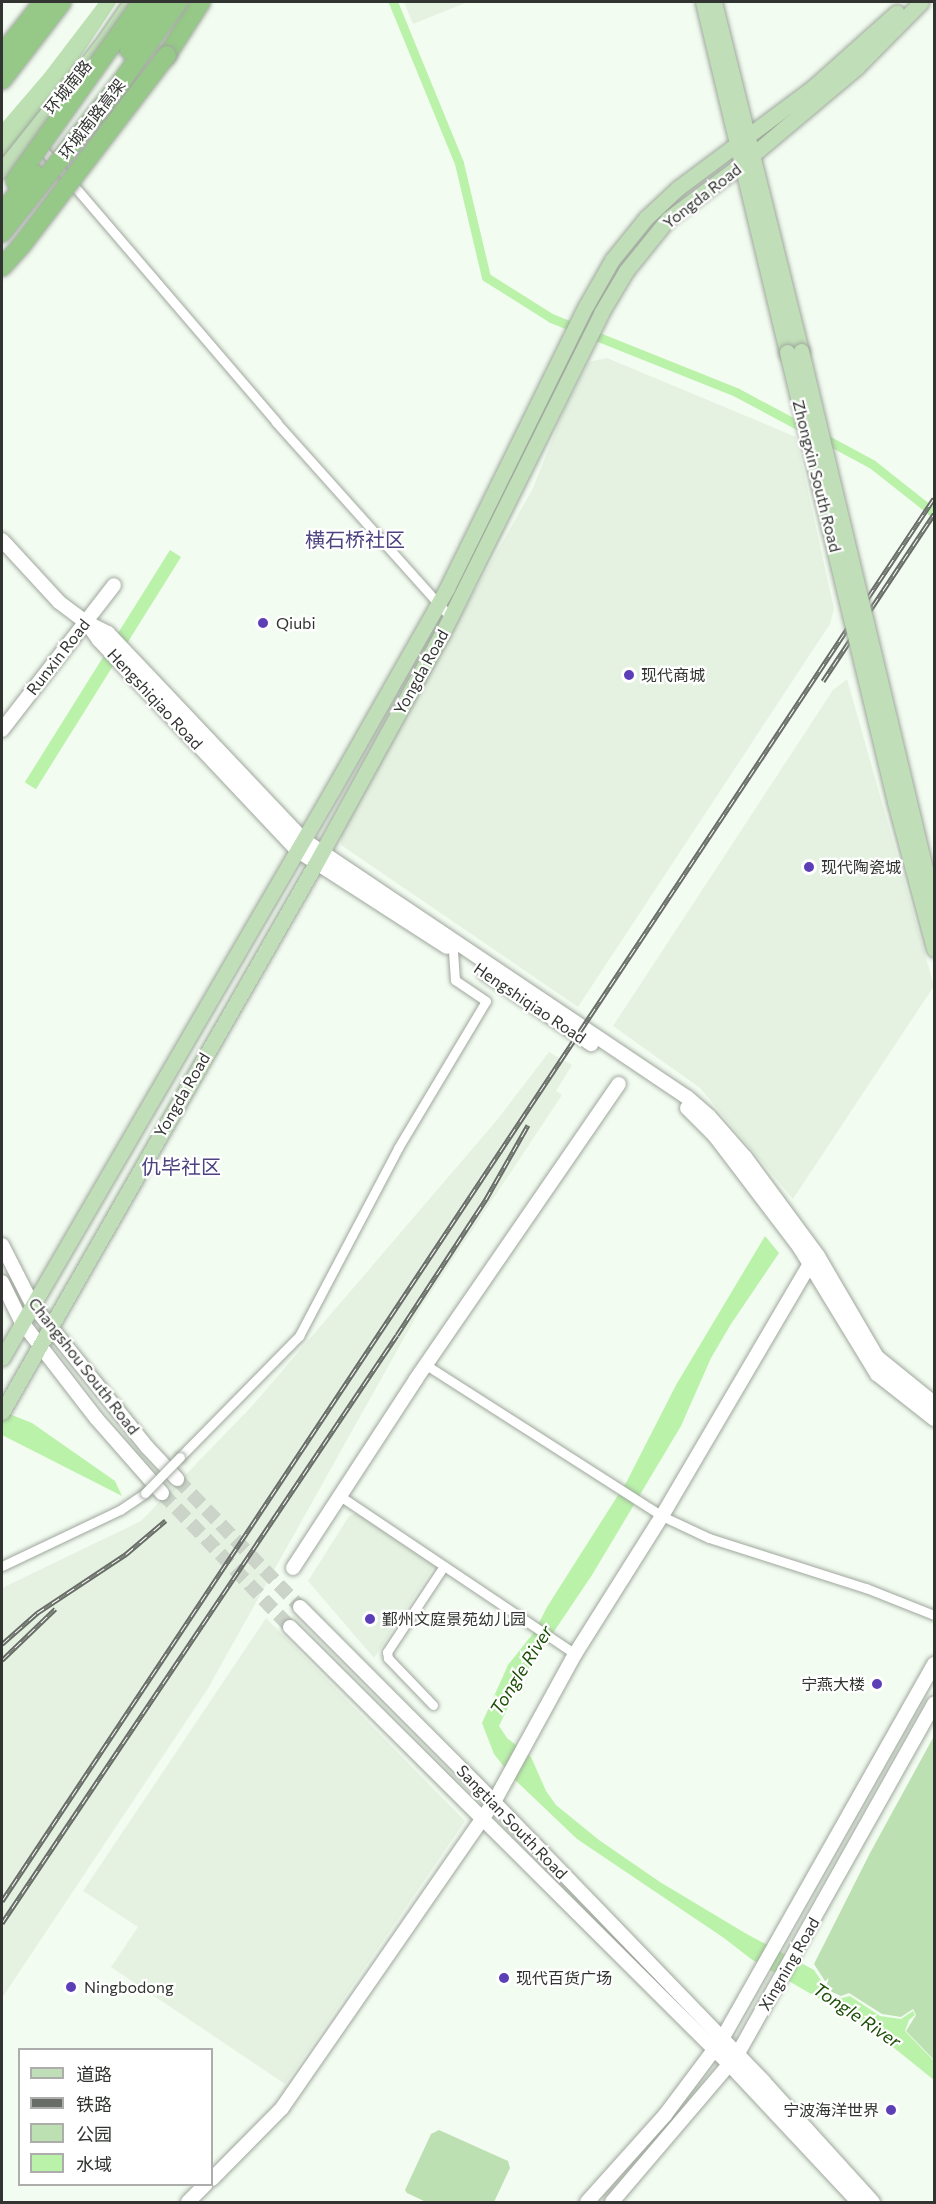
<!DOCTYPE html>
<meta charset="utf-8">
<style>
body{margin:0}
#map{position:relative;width:936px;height:2204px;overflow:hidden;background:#f3fcf1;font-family:Commissioner,"Noto Sans SC",sans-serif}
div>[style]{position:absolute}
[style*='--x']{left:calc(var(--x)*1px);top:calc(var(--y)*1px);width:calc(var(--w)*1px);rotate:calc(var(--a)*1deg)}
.built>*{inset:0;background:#e5f2e1}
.green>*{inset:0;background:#bde0b3}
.water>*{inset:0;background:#baf2aa;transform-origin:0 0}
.canal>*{height:9px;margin:-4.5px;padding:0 4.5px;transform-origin:4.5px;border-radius:4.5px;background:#baf2aa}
.secondary-tunnel>*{height:14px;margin-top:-7px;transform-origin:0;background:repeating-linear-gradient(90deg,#ccd4ca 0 14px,transparent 0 21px)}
.roads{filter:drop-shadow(0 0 2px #9fa79d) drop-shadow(0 0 2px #9fa79d)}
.street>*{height:9px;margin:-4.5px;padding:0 4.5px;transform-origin:4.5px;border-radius:4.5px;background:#fff}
.secondary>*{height:14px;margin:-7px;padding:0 7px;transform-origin:7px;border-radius:7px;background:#fff}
.primary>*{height:15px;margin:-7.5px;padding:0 7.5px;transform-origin:7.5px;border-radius:7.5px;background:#c0deb7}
.highway>*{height:18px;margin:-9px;padding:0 9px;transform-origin:9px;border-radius:9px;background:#96c887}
.rail>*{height:5px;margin-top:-2.5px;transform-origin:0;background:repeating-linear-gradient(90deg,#fff 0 9px,#686d67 0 18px);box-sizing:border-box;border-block:2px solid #686d67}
.bridges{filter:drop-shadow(0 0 2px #9fa79d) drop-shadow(0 0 2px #9fa79d)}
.street-bridge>*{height:9px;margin:-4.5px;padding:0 4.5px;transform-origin:4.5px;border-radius:4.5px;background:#fff}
.primary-bridge>*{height:15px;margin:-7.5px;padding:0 7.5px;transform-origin:7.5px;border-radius:7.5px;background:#c0deb7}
.highway-bridge>*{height:18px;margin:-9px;padding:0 9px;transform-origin:9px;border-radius:9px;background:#96c887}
.dots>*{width:16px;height:16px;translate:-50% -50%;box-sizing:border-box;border:3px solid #fff;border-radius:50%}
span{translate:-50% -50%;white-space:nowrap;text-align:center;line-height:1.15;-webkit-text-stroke:4.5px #fff;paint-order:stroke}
.street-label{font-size:16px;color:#313430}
.poi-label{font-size:16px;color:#313430}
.left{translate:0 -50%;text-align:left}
.right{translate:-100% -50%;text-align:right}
.water-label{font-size:18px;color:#1c4f06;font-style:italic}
.quarter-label{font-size:20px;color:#4c4380}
.frame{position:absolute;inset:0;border:3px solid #313430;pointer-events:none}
.legend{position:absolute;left:18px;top:2048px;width:195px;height:138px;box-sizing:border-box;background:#fff;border:2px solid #adaeac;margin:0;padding:8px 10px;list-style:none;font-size:18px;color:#313430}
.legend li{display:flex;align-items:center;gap:12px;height:30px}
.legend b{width:30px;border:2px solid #adaeac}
</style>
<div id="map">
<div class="built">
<i style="clip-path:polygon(404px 2px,468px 2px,413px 24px)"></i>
<i style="clip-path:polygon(607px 358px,796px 437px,834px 609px,830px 624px,578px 1007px,341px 845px,341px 829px,533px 488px,562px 415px,589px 362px)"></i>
<i style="clip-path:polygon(847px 679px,934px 986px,793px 1199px,700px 1088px,613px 1026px,833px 690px)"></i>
<i style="clip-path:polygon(549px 1052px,572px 1065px,556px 1091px,562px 1095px,422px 1306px,207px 1690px,2px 1998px,2px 1588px,141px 1521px,253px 1405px,497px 1120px)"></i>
<i style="clip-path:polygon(356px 1513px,434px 1566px,374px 1658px,308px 1581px,349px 1516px)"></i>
<i style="clip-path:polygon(266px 1618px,465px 1821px,285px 2084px,111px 1967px,138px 1927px,83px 1891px)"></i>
</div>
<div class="green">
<i style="clip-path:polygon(99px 2px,117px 2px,55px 95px,2px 162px,2px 123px,44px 74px)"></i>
<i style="clip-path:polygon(934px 1736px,934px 2060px,906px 2031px,916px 2015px,913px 2009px,901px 2017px,882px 2014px,849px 1993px,841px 1996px,832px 1992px,814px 1964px,870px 1853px)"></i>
<i style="clip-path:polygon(439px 2130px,508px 2161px,510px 2168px,494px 2202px,426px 2202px,407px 2193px,405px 2190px,431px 2134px)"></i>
</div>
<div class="water">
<i style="left:170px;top:550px;width:13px;height:274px;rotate:32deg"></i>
<i style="clip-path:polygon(765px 1236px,779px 1253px,731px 1324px,711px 1358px,681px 1426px,592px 1575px,520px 1682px,499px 1726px,507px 1738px,531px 1757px,546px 1791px,556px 1805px,599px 1840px,660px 1882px,745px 1933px,814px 1970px,831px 1995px,842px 1998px,850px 1996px,880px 2016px,901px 2019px,913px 2011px,915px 2015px,909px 2020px,905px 2031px,934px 2061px,934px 2080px,868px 2027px,751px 1959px,724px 1938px,577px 1839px,513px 1778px,494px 1754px,482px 1723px,508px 1665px,535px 1631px,547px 1607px,627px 1481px,676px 1385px)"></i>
<i style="clip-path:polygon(2px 1411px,32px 1423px,115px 1481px,122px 1496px,2px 1435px)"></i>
</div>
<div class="canal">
<i style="--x:393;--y:2;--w:174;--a:67.7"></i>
<i style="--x:459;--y:163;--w:117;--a:76.7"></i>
<i style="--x:486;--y:277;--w:77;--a:32.2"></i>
<i style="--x:551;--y:318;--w:199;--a:21.8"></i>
<i style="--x:736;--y:392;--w:81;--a:28.2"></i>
<i style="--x:820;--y:436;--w:59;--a:28.3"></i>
<i style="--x:872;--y:464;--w:79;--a:38.3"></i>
</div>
<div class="secondary-tunnel">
<i style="--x:177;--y:1479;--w:178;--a:46.1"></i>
<i style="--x:162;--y:1493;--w:185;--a:46.3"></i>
</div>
<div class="roads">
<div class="street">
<i style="--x:39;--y:145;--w:365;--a:49.4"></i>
<i style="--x:276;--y:422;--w:263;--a:48.2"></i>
<i style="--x:426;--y:1365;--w:280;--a:32.6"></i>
<i style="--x:662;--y:1516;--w:52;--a:25.1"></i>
<i style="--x:709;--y:1538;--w:165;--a:17.7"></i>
<i style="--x:866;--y:1588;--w:73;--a:21.7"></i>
<i style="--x:180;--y:1457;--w:170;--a:-45.5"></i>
<i style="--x:299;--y:1336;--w:212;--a:-62.2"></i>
<i style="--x:398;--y:1148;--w:171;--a:-59.1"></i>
<i style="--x:486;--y:1001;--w:37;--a:-146"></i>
<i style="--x:455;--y:980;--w:29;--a:-94"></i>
<i style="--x:340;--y:1496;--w:283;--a:33.9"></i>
<i style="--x:2;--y:1566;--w:131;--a:-25.4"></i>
<i style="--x:120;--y:1510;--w:30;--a:-34"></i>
<i style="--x:433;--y:1705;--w:65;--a:-133.8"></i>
<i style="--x:388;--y:1658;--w:6;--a:-99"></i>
<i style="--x:387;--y:1652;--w:103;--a:-56.5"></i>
</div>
<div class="secondary">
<i style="--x:2;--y:540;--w:84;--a:47.4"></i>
<i style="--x:59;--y:602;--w:34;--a:37"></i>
<i style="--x:86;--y:622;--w:25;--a:27"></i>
<i style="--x:108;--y:633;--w:285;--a:46.6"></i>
<i style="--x:304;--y:840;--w:461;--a:33.9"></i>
<i style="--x:687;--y:1097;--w:29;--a:41"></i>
<i style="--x:709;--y:1116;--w:55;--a:48.7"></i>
<i style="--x:745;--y:1157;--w:123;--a:53.6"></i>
<i style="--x:818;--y:1256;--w:117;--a:59.7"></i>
<i style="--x:877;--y:1357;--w:73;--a:38.9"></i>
<i style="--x:87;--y:623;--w:21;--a:55"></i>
<i style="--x:99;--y:640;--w:290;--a:46.7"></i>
<i style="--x:298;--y:851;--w:177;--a:32.8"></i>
<i style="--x:2;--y:730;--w:183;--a:-52.3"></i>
<i style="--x:485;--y:973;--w:128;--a:33.8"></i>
<i style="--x:687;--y:1108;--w:40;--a:45"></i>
<i style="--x:715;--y:1136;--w:141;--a:52.8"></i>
<i style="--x:800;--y:1248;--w:148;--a:58.6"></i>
<i style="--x:877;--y:1374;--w:73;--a:38.3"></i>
<i style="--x:2;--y:1245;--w:66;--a:63"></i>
<i style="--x:32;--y:1304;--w:184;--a:51.2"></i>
<i style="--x:147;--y:1447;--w:44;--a:46.8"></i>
<i style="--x:2;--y:1282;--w:43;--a:64"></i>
<i style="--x:21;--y:1321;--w:123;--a:52.3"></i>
<i style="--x:96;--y:1418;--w:100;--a:48.7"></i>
<i style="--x:293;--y:1568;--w:225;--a:-56.9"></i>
<i style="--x:416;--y:1379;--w:358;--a:-55.5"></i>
<i style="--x:300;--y:1607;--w:275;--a:45.1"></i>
<i style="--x:494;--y:1802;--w:389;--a:46"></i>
<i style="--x:764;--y:2082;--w:162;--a:47.8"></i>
<i style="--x:290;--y:1627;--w:621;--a:44.87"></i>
<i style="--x:730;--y:2065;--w:187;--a:46.9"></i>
<i style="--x:212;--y:2179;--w:100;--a:-45.4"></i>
<i style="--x:282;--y:2108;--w:372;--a:-55.3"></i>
<i style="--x:494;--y:1802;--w:169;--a:-61.3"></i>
<i style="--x:575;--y:1654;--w:163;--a:-57.8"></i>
<i style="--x:662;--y:1516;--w:292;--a:-59.6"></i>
<i style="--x:188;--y:2202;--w:25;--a:-45"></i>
<i style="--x:587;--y:2202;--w:117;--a:-48.1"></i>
<i style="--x:665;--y:2115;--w:95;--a:-53.1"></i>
<i style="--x:722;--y:2039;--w:431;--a:-60.5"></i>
<i style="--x:612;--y:2202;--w:193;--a:-49.6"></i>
<i style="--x:737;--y:2055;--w:403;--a:-60.7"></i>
</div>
<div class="primary">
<i style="--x:703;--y:2;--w:360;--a:76.5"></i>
<i style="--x:714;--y:2;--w:360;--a:76"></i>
<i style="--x:2;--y:170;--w:161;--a:-51.6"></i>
<i style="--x:102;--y:44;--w:51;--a:-55.4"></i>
<i style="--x:2;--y:1358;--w:658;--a:-59.81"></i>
<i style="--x:333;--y:789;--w:231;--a:-60.4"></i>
<i style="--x:447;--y:588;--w:314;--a:-63.8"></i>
<i style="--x:586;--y:306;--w:53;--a:-60.5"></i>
<i style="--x:612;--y:260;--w:54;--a:-51"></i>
<i style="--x:646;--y:218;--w:44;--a:-43.2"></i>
<i style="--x:678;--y:188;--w:166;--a:-36.7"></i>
<i style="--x:811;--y:89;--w:115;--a:-41.8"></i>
<i style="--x:2;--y:1412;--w:632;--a:-60.23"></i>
<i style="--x:316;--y:863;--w:261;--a:-61.2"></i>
<i style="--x:442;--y:634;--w:358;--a:-63.6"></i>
<i style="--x:601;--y:313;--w:49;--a:-59.2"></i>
<i style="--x:626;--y:271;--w:67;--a:-51.1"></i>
<i style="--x:668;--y:219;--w:94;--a:-36.7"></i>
<i style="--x:743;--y:163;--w:149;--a:-40.1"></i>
<i style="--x:857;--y:67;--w:91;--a:-45.4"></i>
</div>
<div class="highway">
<i style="--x:2;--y:54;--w:66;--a:-51.7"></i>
<i style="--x:167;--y:55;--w:63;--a:-57.3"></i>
<i style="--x:2;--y:80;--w:98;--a:-52.4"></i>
</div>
</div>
<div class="rail">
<i style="--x:823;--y:681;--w:201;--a:-56.4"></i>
<i style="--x:2;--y:1644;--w:47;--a:-41.5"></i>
<i style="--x:37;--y:1613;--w:107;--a:-33.5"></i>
<i style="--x:126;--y:1554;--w:52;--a:-40.4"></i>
<i style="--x:2;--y:1660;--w:74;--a:-43.9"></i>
<i style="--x:2;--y:1901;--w:1684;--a:-56.4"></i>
<i style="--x:2;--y:1923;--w:708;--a:-56.11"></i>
<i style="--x:397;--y:1335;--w:163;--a:-56.8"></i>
<i style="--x:486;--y:1199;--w:85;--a:-60.4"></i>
</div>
<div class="bridges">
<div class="street-bridge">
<i style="--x:145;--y:1493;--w:50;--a:-45.8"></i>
</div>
<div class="primary-bridge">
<i style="--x:801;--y:351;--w:571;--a:76.52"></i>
<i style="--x:787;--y:352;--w:463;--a:76.5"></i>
<i style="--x:895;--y:802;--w:152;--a:75.1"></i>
</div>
<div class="highway-bridge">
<i style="--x:129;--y:50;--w:58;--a:-55.5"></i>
<i style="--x:15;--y:181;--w:219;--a:-54.6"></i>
<i style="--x:2;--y:212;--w:50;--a:-49.9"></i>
<i style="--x:2;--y:233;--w:189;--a:-51.7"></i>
<i style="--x:119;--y:85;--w:102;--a:-54.6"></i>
<i style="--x:2;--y:267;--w:28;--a:-48"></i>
<i style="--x:21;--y:246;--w:240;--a:-52.6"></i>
</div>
</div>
<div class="dots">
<i style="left:263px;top:623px;background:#5c3fb7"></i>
<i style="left:629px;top:675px;background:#5c3fb7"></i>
<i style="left:809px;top:867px;background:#5c3fb7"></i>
<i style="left:370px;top:1619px;background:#5c3fb7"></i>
<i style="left:877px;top:1684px;background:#5c3fb7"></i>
<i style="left:504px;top:1978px;background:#5c3fb7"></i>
<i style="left:71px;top:1987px;background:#5c3fb7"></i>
<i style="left:891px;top:2110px;background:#5c3fb7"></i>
</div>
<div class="street-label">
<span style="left:68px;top:87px;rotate:-51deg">环城南路</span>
<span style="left:92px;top:119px;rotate:-52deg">环城南路高架</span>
<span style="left:702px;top:196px;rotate:-38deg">Yongda Road</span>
<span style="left:817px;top:476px;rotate:76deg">Zhongxin South Road</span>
<span style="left:58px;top:657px;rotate:-52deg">Runxin Road</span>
<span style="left:421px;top:672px;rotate:-61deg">Yongda Road</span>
<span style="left:155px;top:699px;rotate:47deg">Hengshiqiao Road</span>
<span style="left:530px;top:1003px;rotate:34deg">Hengshiqiao Road</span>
<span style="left:182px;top:1095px;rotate:-60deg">Yongda Road</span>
<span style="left:84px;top:1366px;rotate:52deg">Changshou South Road</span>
<span style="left:512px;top:1822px;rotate:46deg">Sangtian South Road</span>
<span style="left:789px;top:1964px;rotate:-60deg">Xingning Road</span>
</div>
<div class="poi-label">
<span class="left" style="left:276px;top:623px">Qiubi</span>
<span class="left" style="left:641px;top:675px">现代商城</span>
<span class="left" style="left:821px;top:867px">现代陶瓷城</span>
<span class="left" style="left:382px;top:1619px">鄞州文庭景苑幼儿园</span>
<span class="right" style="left:865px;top:1684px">宁燕大楼</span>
<span class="left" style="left:516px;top:1978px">现代百货广场</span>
<span class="left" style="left:84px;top:1987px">Ningbodong</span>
<span class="right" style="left:879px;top:2110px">宁波海洋世界</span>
</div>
<div class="water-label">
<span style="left:521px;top:1670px;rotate:-58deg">Tongle River</span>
<span style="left:857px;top:2015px;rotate:34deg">Tongle River</span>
</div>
<div class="quarter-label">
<span style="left:355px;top:539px">横石桥社区</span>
<span style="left:181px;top:1166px">仇毕社区</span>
</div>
<div class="frame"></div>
<ul class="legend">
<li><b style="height:8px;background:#c0deb7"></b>道路</li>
<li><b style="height:8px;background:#686d67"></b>铁路</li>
<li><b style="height:16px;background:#bde0b3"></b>公园</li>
<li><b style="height:16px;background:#baf2aa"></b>水域</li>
</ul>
</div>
